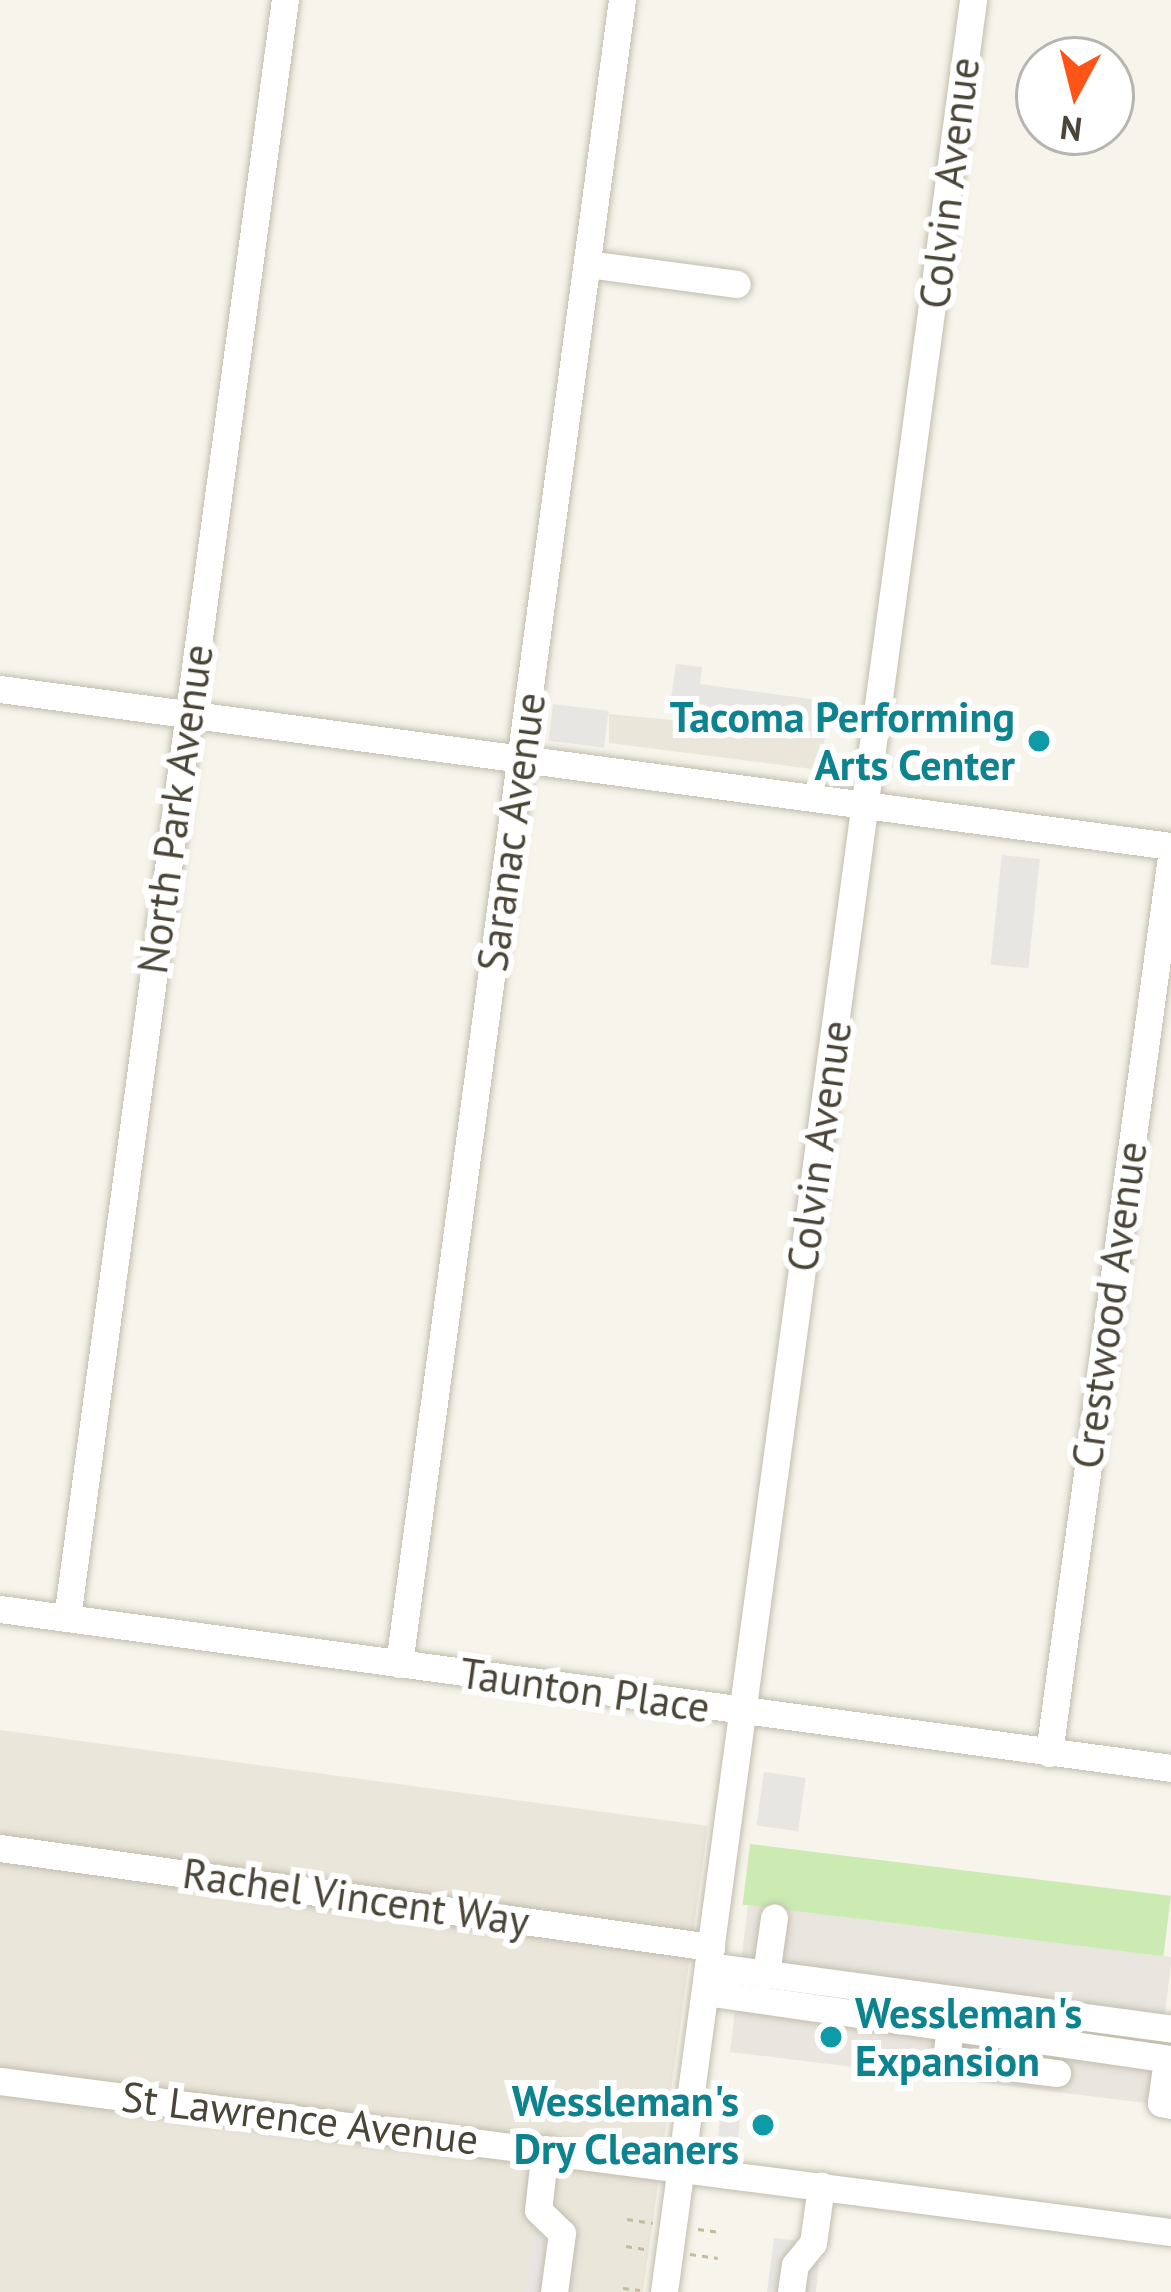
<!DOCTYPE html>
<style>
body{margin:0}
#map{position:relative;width:1171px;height:2292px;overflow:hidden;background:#f6f4eb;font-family:"PT Sans",sans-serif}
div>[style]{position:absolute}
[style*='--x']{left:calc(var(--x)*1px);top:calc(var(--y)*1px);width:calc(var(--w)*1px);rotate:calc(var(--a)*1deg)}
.residential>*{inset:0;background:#eae6d9}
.industrial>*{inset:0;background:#e9e5df;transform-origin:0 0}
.green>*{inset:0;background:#cbebb3;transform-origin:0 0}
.parking>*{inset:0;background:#e7e6e2;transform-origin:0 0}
.path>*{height:3px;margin-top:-1.5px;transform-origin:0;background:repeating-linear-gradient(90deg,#c4bb9d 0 6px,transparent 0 12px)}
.roads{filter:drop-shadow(0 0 3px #c2bdad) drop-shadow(0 0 3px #c2bdad)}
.minor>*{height:27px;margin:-13.5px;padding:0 13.5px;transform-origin:13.5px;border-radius:13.5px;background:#fff}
.dots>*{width:33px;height:33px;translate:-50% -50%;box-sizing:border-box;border:6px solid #fff;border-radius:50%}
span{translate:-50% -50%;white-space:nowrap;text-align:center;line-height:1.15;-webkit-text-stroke:12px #fff;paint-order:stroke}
.street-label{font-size:42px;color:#4a4538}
.culture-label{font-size:42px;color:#0d838f;font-weight:700}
.right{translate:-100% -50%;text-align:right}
.left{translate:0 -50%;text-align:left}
.north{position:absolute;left:1015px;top:36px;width:120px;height:120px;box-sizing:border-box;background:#fff;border:3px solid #b7b5af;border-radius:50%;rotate:187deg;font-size:33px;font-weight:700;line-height:48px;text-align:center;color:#4a4538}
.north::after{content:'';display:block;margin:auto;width:42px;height:54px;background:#ff5418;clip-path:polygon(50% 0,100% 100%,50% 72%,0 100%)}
</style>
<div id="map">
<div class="residential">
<i style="clip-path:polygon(609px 714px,809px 733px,825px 738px,820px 770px,609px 743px)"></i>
<i style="clip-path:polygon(0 1730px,708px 1826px,643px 2292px,0 2292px)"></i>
</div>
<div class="industrial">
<i style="left:748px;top:1905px;width:427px;height:148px;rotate:7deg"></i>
</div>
<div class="green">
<i style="left:750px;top:1844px;width:424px;height:61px;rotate:7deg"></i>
</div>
<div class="parking">
<i style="clip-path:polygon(676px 664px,702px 667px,700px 684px,825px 701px,821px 733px,681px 714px,682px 701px,671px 699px)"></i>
<i style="left:553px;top:704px;width:56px;height:37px;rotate:7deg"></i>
<i style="left:1002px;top:855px;width:38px;height:110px;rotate:6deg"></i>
<i style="left:764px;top:1772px;width:42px;height:54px;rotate:8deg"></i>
<i style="left:723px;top:2090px;width:20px;height:67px;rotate:6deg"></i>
<i style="left:535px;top:2218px;width:49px;height:75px;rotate:8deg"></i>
<i style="clip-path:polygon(774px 2238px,808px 2242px,806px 2260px,819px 2262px,816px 2292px,767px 2292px)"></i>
</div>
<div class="path">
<i style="--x:627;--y:2219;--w:26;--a:9"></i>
<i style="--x:698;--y:2229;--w:22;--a:8"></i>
<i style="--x:626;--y:2246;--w:19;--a:9"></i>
<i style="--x:690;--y:2254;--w:28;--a:8"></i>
<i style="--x:623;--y:2288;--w:17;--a:7"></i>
</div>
<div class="roads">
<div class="minor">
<i style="--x:587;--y:264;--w:151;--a:7.6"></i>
<i style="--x:0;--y:689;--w:1181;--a:7.64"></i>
<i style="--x:0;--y:1609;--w:1182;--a:7.73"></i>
<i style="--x:67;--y:1618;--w:1633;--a:-82.33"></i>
<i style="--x:399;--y:1664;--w:1679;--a:-82.37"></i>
<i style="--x:1049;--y:1753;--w:904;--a:-82.25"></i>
<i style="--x:0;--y:1848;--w:718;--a:7.93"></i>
<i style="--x:708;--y:1966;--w:467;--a:7.7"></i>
<i style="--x:766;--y:1974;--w:57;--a:-81.9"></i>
<i style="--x:705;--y:1992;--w:471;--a:8.2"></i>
<i style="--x:950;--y:2027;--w:32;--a:97"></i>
<i style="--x:946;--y:2059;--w:112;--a:7.2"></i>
<i style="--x:1167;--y:2059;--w:44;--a:97.8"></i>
<i style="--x:1161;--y:2103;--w:10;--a:11"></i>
<i style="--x:0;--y:2081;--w:1181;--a:7.35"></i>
<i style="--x:545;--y:2149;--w:61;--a:96.5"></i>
<i style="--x:538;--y:2210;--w:33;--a:44"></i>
<i style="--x:562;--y:2233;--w:60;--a:97.7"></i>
<i style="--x:664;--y:2292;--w:2313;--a:-82.32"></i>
<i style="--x:791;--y:2292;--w:27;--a:-82"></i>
<i style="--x:795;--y:2265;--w:28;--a:-51"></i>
<i style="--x:813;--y:2243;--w:58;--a:-82"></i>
</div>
</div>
<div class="dots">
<i style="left:1039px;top:741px;background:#0f9aa8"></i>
<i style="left:831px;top:2037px;background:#0f9aa8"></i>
<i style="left:763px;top:2125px;background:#0f9aa8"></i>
</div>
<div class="street-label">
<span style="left:949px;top:183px;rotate:-83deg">Colvin Avenue</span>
<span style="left:175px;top:809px;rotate:-82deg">North Park Avenue</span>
<span style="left:511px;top:832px;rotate:-82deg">Saranac Avenue</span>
<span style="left:819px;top:1146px;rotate:-82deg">Colvin Avenue</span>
<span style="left:1109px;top:1305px;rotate:-82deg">Crestwood Avenue</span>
<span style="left:585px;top:1690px;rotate:8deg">Taunton Place</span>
<span style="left:356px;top:1897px;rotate:8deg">Rachel Vincent Way</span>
<span style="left:300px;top:2118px;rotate:7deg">St Lawrence Avenue</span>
</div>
<div class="culture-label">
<span class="right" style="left:1015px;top:741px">Tacoma Performing<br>Arts Center</span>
<span class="left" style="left:855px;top:2037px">Wessleman's<br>Expansion</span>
<span class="right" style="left:739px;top:2125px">Wessleman's<br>Dry Cleaners</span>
</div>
<div class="north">N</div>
</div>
